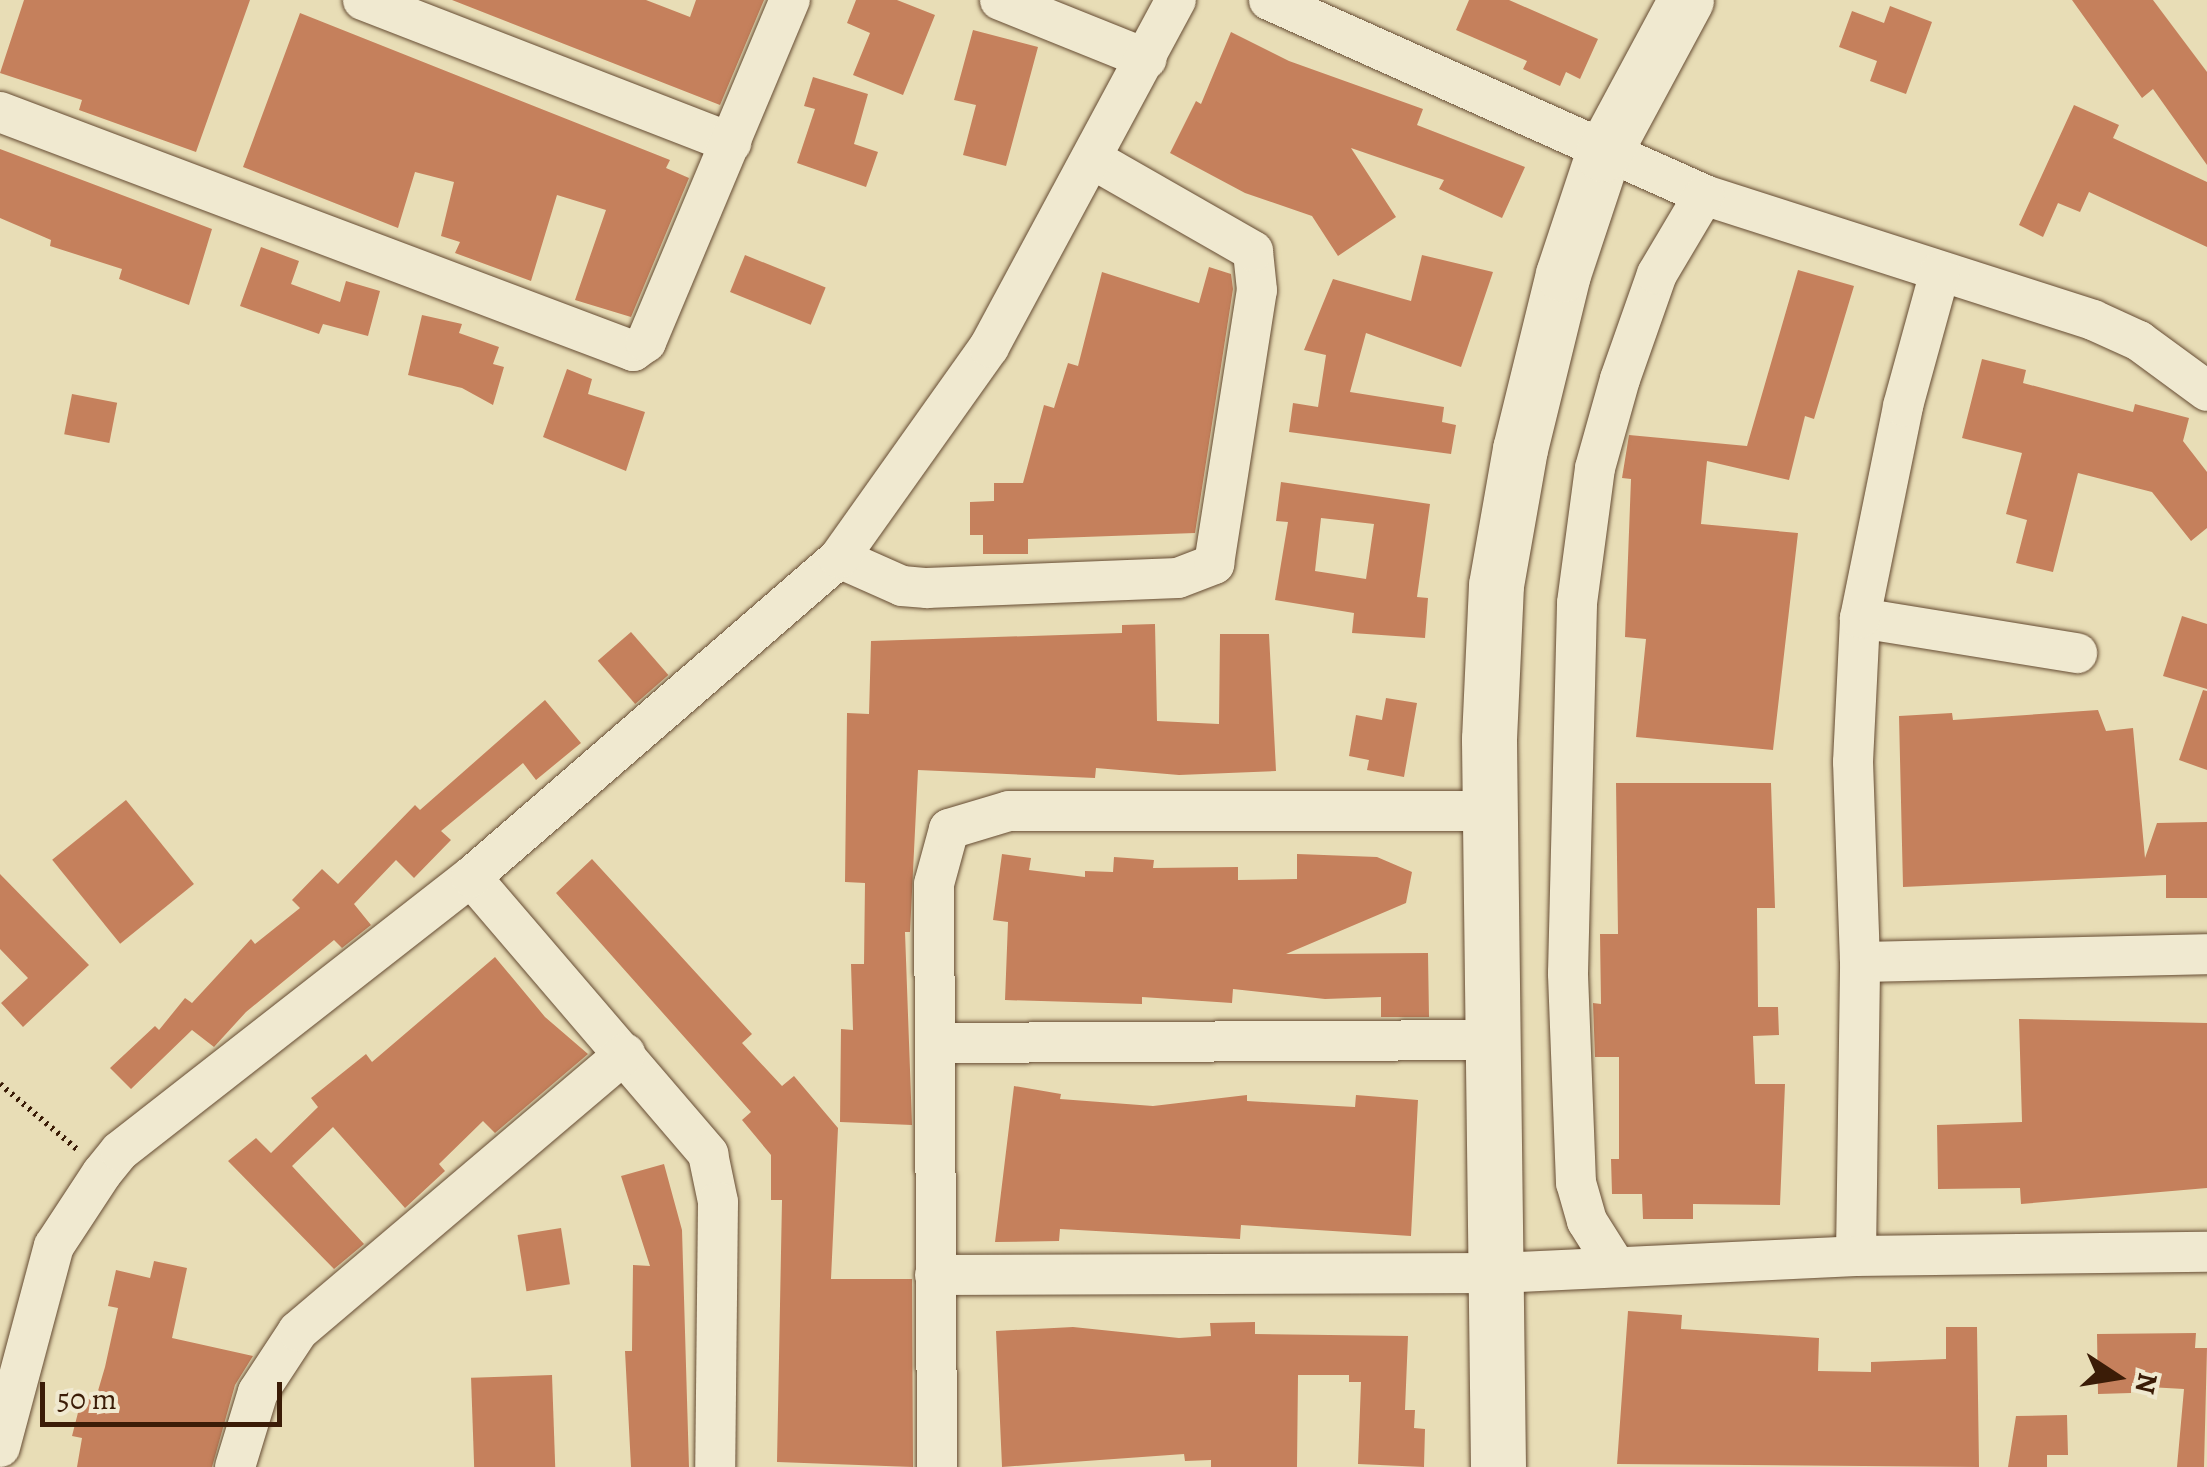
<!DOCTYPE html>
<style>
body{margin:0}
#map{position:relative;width:2207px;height:1467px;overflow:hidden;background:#e8ddb6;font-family:Alegreya,serif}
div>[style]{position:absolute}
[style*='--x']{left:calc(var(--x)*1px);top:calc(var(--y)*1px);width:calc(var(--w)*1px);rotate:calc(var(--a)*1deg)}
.building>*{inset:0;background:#c5805c;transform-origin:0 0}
.path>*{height:6px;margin-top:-3px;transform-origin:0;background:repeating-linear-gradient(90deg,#3b1c07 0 2.5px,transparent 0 7.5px)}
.roads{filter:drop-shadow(0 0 2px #664c33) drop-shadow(0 0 2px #664c33)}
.street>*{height:40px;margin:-20px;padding:0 20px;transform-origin:20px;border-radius:20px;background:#f0e9d0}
.secondary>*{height:55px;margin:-27.5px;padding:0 27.5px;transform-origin:27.5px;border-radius:27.5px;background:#f0e9d0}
span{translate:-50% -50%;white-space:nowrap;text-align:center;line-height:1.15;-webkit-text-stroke:10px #f0e9d0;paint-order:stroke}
.north{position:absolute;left:2067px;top:1327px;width:100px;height:100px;-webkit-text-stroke:8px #f0e9d0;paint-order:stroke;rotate:102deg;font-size:28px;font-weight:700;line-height:40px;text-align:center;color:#3b1c07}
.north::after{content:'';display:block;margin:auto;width:35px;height:45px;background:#3b1c07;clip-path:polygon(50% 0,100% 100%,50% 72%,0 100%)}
.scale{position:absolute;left:40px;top:1382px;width:242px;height:45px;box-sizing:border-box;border:5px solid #3b1c07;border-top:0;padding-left:12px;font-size:30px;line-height:35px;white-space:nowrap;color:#3b1c07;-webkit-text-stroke:8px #f0e9d0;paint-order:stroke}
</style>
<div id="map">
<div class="building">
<i style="clip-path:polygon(24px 0,250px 0,196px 152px,79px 110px,82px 100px,0 73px)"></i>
<i style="clip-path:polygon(452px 0,646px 0,690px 17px,696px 0,764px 0,720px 105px)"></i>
<i style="clip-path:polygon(856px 0,897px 0,935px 15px,903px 95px,853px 75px,870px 33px,847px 23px)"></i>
<i style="clip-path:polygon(1469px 0,1509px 0,1598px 39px,1580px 79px,1566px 72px,1560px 86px,1523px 69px,1527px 61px,1456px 30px)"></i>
<i style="clip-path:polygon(2072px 0,2153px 0,2207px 72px,2207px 165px,2153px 89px,2142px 98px)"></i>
<i style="clip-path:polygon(1890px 6px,1932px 22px,1906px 94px,1870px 81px,1877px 61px,1839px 47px,1852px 11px,1884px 23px)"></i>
<i style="clip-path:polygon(300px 13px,670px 160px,666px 168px,689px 178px,631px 317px,575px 300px,606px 210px,557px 195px,531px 281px,455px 253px,460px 242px,441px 236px,454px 182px,415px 172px,398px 228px,243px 167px)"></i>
<i style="clip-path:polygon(973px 30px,1038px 47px,1006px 166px,963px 155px,976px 105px,954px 100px)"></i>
<i style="clip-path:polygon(1231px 32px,1289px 61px,1423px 109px,1417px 125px,1525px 167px,1502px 218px,1439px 189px,1444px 180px,1351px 148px,1396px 217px,1338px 256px,1312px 216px,1245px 193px,1170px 153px,1196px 101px,1201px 104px)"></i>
<i style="clip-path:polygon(813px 77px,868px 94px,854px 144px,878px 152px,866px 187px,797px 163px,815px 109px,804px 106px)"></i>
<i style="clip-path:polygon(2074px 105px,2119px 125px,2113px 138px,2207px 182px,2207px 247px,2089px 192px,2080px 212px,2058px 203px,2043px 237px,2019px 225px)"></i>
<i style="clip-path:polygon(0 149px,212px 229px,189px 305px,119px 279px,122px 269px,50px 246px,51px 240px,0 218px)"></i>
<i style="clip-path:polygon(261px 247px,299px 261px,291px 284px,340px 302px,346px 281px,380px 291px,368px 336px,323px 324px,319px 334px,240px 306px)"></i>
<i style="left:745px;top:255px;width:87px;height:40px;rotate:22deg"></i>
<i style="clip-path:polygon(1422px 255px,1493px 272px,1461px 367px,1366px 333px,1350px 392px,1444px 407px,1442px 422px,1456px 425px,1451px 454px,1289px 432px,1293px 403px,1318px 407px,1326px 355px,1304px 350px,1333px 279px,1411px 301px)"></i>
<i style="clip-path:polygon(1209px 267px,1231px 274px,1233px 289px,1195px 533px,1028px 539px,1028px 554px,983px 554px,983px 535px,970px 535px,970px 502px,994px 501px,994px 483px,1023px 483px,1044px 405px,1054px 408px,1068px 363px,1078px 366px,1102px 272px,1199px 303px)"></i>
<i style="clip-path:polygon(1798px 270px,1854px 286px,1814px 419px,1805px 416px,1789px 480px,1707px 461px,1701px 524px,1798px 533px,1773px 750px,1636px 737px,1646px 639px,1625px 637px,1631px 479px,1622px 478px,1629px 435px,1747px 446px)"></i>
<i style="clip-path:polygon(422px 315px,462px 324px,459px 333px,499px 347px,493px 364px,504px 367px,493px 405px,462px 388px,408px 375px)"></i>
<i style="clip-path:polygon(1982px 359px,2026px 370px,2023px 383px,2133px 412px,2135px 404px,2189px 418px,2183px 441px,2207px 472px,2207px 528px,2191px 541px,2152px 492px,2078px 473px,2053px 572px,2016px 563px,2027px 520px,2006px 514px,2022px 453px,1962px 438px)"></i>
<i style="clip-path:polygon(567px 369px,592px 379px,588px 394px,645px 412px,626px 471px,543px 437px)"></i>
<i style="left:72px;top:394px;width:46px;height:41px;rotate:11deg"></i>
<i style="clip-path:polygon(evenodd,1281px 482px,1430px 504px,1417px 597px,1428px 598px,1425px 638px,1352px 633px,1354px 613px,1275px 600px,1288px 522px,1276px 521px,1281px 482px,1321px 518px,1374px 524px,1366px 579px,1315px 571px,1321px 518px)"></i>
<i style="clip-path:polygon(2182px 616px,2207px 624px,2207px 689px,2163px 676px)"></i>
<i style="clip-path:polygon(1155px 624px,1157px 721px,1219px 724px,1220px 634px,1269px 634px,1276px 771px,1179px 775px,1096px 768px,1095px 778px,918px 770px,910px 932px,905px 932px,912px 1125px,840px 1122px,841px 1029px,853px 1030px,851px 964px,864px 964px,865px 883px,845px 882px,847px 713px,869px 714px,871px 641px,1122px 633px,1122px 625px)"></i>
<i style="left:631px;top:632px;width:57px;height:44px;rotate:49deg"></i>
<i style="clip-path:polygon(2203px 690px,2207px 691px,2207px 770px,2179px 760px)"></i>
<i style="clip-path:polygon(1386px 698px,1417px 703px,1404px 777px,1367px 770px,1369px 760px,1349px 756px,1356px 715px,1382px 720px)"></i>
<i style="clip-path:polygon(545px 700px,581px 743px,536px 780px,523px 763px,441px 831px,451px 840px,414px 878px,396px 860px,354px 904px,371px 925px,342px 948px,334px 940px,246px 1012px,214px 1047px,192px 1030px,131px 1089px,110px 1068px,155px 1026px,159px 1030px,185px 998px,192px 1003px,251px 939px,255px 944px,300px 908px,292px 900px,322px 869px,338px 884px,415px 805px,420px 810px)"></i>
<i style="clip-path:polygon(2098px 710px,2106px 731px,2133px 728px,2145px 858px,2157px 823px,2207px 822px,2207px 898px,2166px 898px,2166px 875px,1903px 887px,1899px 716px,1952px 713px,1953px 720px)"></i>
<i style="clip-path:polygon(1616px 783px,1771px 783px,1775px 908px,1757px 908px,1758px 1007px,1778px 1007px,1779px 1035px,1753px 1036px,1755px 1084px,1785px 1084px,1780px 1205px,1693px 1204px,1693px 1219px,1643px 1219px,1642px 1194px,1612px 1194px,1611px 1159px,1619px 1159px,1619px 1057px,1595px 1057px,1593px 1003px,1601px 1004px,1600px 934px,1618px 934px)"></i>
<i style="left:126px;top:800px;width:108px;height:95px;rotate:51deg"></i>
<i style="clip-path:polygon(1002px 854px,1031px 858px,1029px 870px,1085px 877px,1085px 871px,1113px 872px,1114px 857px,1154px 860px,1153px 868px,1238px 867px,1238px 880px,1297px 879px,1297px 854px,1377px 857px,1412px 872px,1406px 903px,1286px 954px,1428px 953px,1429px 1017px,1381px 1017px,1381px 997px,1325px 999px,1233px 989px,1232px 1003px,1142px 997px,1142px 1004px,1005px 1000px,1008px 922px,993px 920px)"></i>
<i style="clip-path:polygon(592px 859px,752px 1034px,742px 1043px,782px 1086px,794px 1076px,838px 1128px,831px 1279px,912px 1279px,913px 1467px,777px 1462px,782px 1200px,771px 1200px,771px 1155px,742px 1120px,751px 1112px,556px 893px)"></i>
<i style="clip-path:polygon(0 874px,89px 965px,23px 1027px,1px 1003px,28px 978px,0 949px)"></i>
<i style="clip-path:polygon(495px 957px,545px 1017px,588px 1054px,495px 1133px,483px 1121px,439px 1164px,445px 1171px,405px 1208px,333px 1127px,292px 1166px,364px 1244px,334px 1269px,228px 1161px,256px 1138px,271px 1153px,318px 1107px,311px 1098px,366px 1054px,372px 1062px)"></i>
<i style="clip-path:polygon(2019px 1019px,2207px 1023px,2207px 1188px,2021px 1204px,2020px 1188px,1938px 1189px,1937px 1125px,2022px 1122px)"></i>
<i style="clip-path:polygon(1014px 1086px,1061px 1094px,1060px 1099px,1153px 1106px,1247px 1095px,1247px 1101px,1355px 1107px,1356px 1095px,1418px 1100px,1411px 1236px,1241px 1225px,1240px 1239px,1060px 1229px,1059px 1241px,995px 1242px)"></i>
<i style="clip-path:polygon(664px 1164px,682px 1230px,689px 1467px,631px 1467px,625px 1351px,632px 1351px,633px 1265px,650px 1266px,621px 1176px)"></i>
<i style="left:561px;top:1228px;width:57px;height:44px;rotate:81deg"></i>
<i style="clip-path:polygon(154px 1261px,187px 1268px,172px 1338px,253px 1356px,235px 1385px,212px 1467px,77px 1467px,82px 1438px,72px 1436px,82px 1397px,95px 1401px,105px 1367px,118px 1308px,108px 1306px,116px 1270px,150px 1278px)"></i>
<i style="clip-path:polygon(1628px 1311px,1682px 1315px,1681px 1329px,1819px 1338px,1818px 1371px,1871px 1372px,1871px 1362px,1946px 1359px,1946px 1327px,1977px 1327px,1979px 1467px,1617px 1464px)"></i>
<i style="clip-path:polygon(1255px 1322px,1255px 1334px,1408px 1336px,1405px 1410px,1415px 1410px,1414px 1428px,1425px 1429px,1424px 1467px,1358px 1464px,1361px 1382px,1349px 1382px,1349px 1375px,1298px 1375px,1297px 1467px,1211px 1467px,1211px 1460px,1185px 1461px,1184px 1454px,1002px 1467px,996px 1331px,1073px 1327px,1179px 1338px,1211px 1336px,1210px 1323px)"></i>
<i style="clip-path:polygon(2196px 1333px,2195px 1348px,2207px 1348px,2204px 1467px,2177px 1467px,2184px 1389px,2131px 1386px,2131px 1393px,2098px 1394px,2097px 1334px)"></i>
<i style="left:552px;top:1375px;width:92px;height:81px;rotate:88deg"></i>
<i style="clip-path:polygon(2067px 1415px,2068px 1455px,2047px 1455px,2047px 1467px,2008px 1467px,2016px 1416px)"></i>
</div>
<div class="path">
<i style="--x:0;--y:1084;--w:104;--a:40.3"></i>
</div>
<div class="roads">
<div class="street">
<i style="--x:363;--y:0;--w:395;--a:21.2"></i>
<i style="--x:1000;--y:0;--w:158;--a:21.9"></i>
<i style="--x:1269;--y:0;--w:477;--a:24.1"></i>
<i style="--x:1704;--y:195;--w:409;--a:17.8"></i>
<i style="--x:2093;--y:320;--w:51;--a:24.5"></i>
<i style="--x:2139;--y:341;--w:84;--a:36.3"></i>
<i style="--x:0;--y:112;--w:677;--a:20.68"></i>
<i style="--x:633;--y:351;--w:16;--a:-35"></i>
<i style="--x:646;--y:342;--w:371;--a:-67.2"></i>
<i style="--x:839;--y:558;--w:69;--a:24"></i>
<i style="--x:902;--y:586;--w:25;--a:5"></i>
<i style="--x:927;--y:588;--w:251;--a:-2.3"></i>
<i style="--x:1178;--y:578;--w:39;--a:-21"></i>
<i style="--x:1214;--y:564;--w:277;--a:-81.1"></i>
<i style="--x:1257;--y:290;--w:39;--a:-96"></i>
<i style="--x:1253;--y:251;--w:183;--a:-150.2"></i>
<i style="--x:1860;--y:618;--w:220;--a:9.2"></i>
<i style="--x:471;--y:877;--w:365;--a:49.4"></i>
<i style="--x:708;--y:1154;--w:49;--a:78.2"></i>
<i style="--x:718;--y:1202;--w:265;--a:90.6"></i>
<i style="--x:1860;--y:962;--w:347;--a:-1.3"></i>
<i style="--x:939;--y:1043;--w:555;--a:-0.31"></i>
<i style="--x:1856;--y:1256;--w:294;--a:-89.2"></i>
<i style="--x:1860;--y:962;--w:200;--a:-92"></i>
<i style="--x:1853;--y:762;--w:144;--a:-87.2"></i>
<i style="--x:1860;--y:618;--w:216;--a:-78.5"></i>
<i style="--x:1903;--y:406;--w:139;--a:-74.6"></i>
<i style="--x:1614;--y:1264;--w:51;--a:-122.1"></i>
<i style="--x:1587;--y:1221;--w:40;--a:-106"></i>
<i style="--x:1576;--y:1183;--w:210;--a:-92.2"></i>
<i style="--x:1568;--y:973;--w:370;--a:-88.6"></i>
<i style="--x:1577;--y:603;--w:136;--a:-82.4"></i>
<i style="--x:1595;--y:468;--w:92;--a:-74.3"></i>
<i style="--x:1620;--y:379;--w:111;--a:-70.6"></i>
<i style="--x:1657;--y:274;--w:92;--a:-59.3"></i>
<i style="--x:935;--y:1275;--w:563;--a:-0.2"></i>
<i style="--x:1498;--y:1273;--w:358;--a:-2.7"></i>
<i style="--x:1856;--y:1256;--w:351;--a:-0.7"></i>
<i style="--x:0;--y:1447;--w:208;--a:-75"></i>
<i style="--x:54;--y:1246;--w:87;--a:-56.7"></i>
<i style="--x:102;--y:1173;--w:28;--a:-51"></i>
<i style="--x:120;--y:1151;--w:445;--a:-38"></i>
<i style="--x:471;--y:877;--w:487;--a:-40.9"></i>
<i style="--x:839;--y:558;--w:259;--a:-54.6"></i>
<i style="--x:989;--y:347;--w:394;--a:-61.7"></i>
<i style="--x:235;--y:1467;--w:78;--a:-73"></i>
<i style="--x:258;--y:1392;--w:73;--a:-56.7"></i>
<i style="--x:298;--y:1331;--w:429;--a:-40.3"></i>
<i style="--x:937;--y:1467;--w:583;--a:-90.29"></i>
<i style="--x:934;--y:884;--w:57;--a:-74.7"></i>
<i style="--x:949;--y:829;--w:63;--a:-16.7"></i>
<i style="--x:1009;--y:811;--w:483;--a:0"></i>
</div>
<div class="secondary">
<i style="--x:1498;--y:1467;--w:728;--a:-90.71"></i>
<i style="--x:1489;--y:739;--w:154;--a:-87.4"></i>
<i style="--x:1496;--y:585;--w:138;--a:-80"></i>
<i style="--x:1520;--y:449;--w:180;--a:-76.2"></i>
<i style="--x:1563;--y:274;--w:126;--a:-71.6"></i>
<i style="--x:1603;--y:154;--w:175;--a:-61.7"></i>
</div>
</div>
<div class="north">N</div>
<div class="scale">50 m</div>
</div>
